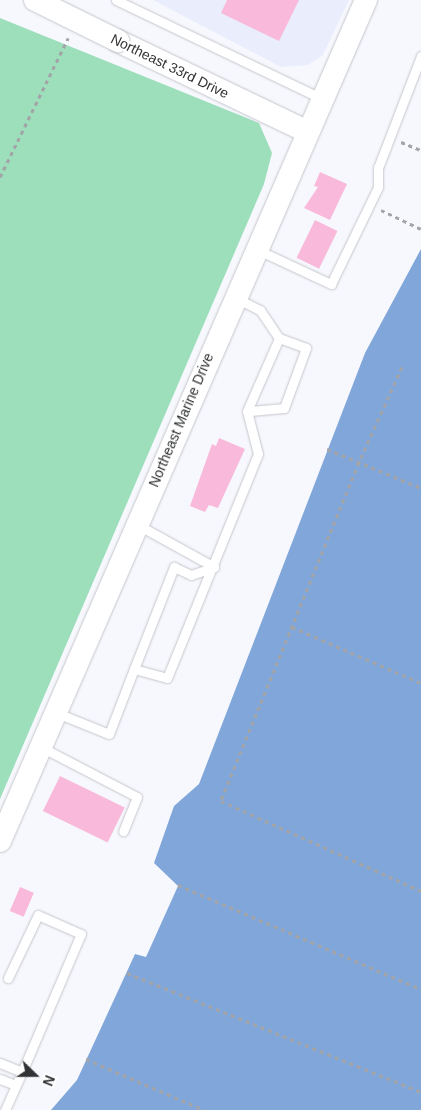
<!DOCTYPE html>
<style>
body{margin:0}
#map{position:relative;width:421px;height:1110px;overflow:hidden;background:#f7f8fe;font-family:Helvetica,sans-serif}
div>[style]{position:absolute}
[style*='--x']{left:calc(var(--x)*1px);top:calc(var(--y)*1px);width:calc(var(--w)*1px);rotate:calc(var(--a)*1deg)}
.built>*{inset:0;background:#eaedfb}
.green>*{inset:0;background:#9ddebb}
.water>*{inset:0;background:#81a7da}
.building>*{inset:0;background:#f9b9da;transform-origin:0 0}
.path>*{height:3px;margin-top:-1.5px;transform-origin:0;background:repeating-linear-gradient(90deg,#a3a4a8 0 4px,transparent 0 8px)}
.roads{filter:drop-shadow(0 0 1px #c4c6cc) drop-shadow(0 0 1px #c4c6cc)}
.lane>*{height:9px;margin:-4.5px;padding:0 4.5px;transform-origin:4.5px;border-radius:4.5px;background:#fff}
.secondary>*{height:22px;margin:-11px;padding:0 11px;transform-origin:11px;border-radius:11px;background:#fff}
.bridges{filter:drop-shadow(0 0 1px #c4c6cc) drop-shadow(0 0 1px #c4c6cc)}
.secondary-bridge>*{height:22px;margin:-11px;padding:0 11px;transform-origin:11px;border-radius:11px;background:#fff}
span{translate:-50% -50%;white-space:nowrap;text-align:center;line-height:1.15;-webkit-text-stroke:4.5px #fff;paint-order:stroke}
.street-label{font-size:14px;color:#313234}
.north{position:absolute;left:10px;top:1050px;width:50px;height:50px;-webkit-text-stroke:4px #fff;paint-order:stroke;rotate:112deg;font-size:14px;font-weight:700;line-height:20px;text-align:center;color:#313234}
.north::after{content:'';display:block;margin:auto;width:18px;height:22px;background:#313234;clip-path:polygon(50% 0,100% 100%,50% 72%,0 100%)}
</style>
<div id="map">
<div class="built">
<i style="clip-path:polygon(153px 0,349px 0,323px 55px,308px 65px,281px 67px)"></i>
</div>
<div class="green">
<i style="clip-path:polygon(0 18px,259px 123px,272px 153px,264px 184px,0 799px)"></i>
</div>
<div class="water">
<i style="clip-path:polygon(421px 249px,421px 1110px,51px 1110px,77px 1080px,135px 954px,146px 957px,178px 886px,154px 863px,174px 806px,199px 784px,365px 353px)"></i>
</div>
<div class="building">
<i style="clip-path:polygon(227px 0,299px 0,279px 41px,221px 13px)"></i>
<i style="clip-path:polygon(320px 172px,347px 184px,330px 220px,304px 208px,318px 187px,314px 186px)"></i>
<i style="left:315px;top:220px;width:25px;height:42px;rotate:26deg"></i>
<i style="clip-path:polygon(219px 438px,245px 449px,218px 508px,209px 505px,205px 512px,190px 506px,212px 444px,216px 446px)"></i>
<i style="left:60px;top:776px;width:72px;height:39px;rotate:26deg"></i>
<i style="left:20px;top:887px;width:15px;height:26px;rotate:23deg"></i>
</div>
<div class="path">
<i style="--x:401;--y:142;--w:22;--a:22"></i>
<i style="--x:0;--y:177;--w:155;--a:-63.9"></i>
<i style="--x:381;--y:210;--w:44;--a:25.4"></i>
<i style="--x:402;--y:367;--w:104;--a:114.4"></i>
<i style="--x:359;--y:462;--w:366;--a:112.2"></i>
<i style="--x:221;--y:801;--w:219;--a:24.2"></i>
<i style="--x:327;--y:449;--w:102;--a:22.5"></i>
<i style="--x:292;--y:627;--w:141;--a:23.5"></i>
<i style="--x:178;--y:885;--w:264;--a:23.2"></i>
<i style="--x:127;--y:973;--w:317;--a:22"></i>
<i style="--x:86;--y:1059;--w:129;--a:23.4"></i>
</div>
<div class="roads">
<div class="lane">
<i style="--x:116;--y:0;--w:227;--a:25.6"></i>
<i style="--x:258;--y:250;--w:81;--a:25"></i>
<i style="--x:331;--y:284;--w:108;--a:-64.1"></i>
<i style="--x:378;--y:187;--w:19;--a:-90"></i>
<i style="--x:378;--y:168;--w:120;--a:-69"></i>
<i style="--x:236;--y:298;--w:27;--a:27"></i>
<i style="--x:260;--y:310;--w:34;--a:56"></i>
<i style="--x:279;--y:338;--w:29;--a:20"></i>
<i style="--x:306;--y:348;--w:64;--a:110.1"></i>
<i style="--x:284;--y:408;--w:37;--a:175"></i>
<i style="--x:138;--y:525;--w:87;--a:28.9"></i>
<i style="--x:134;--y:669;--w:110;--a:-68.6"></i>
<i style="--x:174;--y:567;--w:19;--a:25"></i>
<i style="--x:191;--y:575;--w:24;--a:-19"></i>
<i style="--x:57;--y:713;--w:56;--a:22"></i>
<i style="--x:109;--y:734;--w:70;--a:-69"></i>
<i style="--x:134;--y:669;--w:34;--a:15"></i>
<i style="--x:167;--y:678;--w:242;--a:-67.9"></i>
<i style="--x:258;--y:454;--w:44;--a:-104.3"></i>
<i style="--x:247;--y:411;--w:80;--a:-66.3"></i>
<i style="--x:41;--y:747;--w:108;--a:27.5"></i>
<i style="--x:137;--y:797;--w:37;--a:112"></i>
<i style="--x:0;--y:1063;--w:24;--a:22"></i>
<i style="--x:22;--y:1072;--w:150;--a:-66.9"></i>
<i style="--x:81;--y:934;--w:47;--a:-156.2"></i>
<i style="--x:38;--y:915;--w:70;--a:115.5"></i>
<i style="--x:0;--y:1079;--w:17;--a:21"></i>
<i style="--x:5;--y:1110;--w:42;--a:-65.9"></i>
</div>
<div class="secondary">
<i style="--x:118;--y:41;--w:208;--a:25.6"></i>
<i style="--x:0;--y:841;--w:917;--a:-66.48"></i>
</div>
</div>
<div class="bridges">
<div class="secondary-bridge">
<i style="--x:35;--y:0;--w:93;--a:26.3"></i>
</div>
</div>
<div class="street-label">
<span style="left:170px;top:66px;rotate:26deg">Northeast 33rd Drive</span>
<span style="left:181px;top:420px;rotate:-67deg">Northeast Marine Drive</span>
</div>
<div class="north">N</div>
</div>
